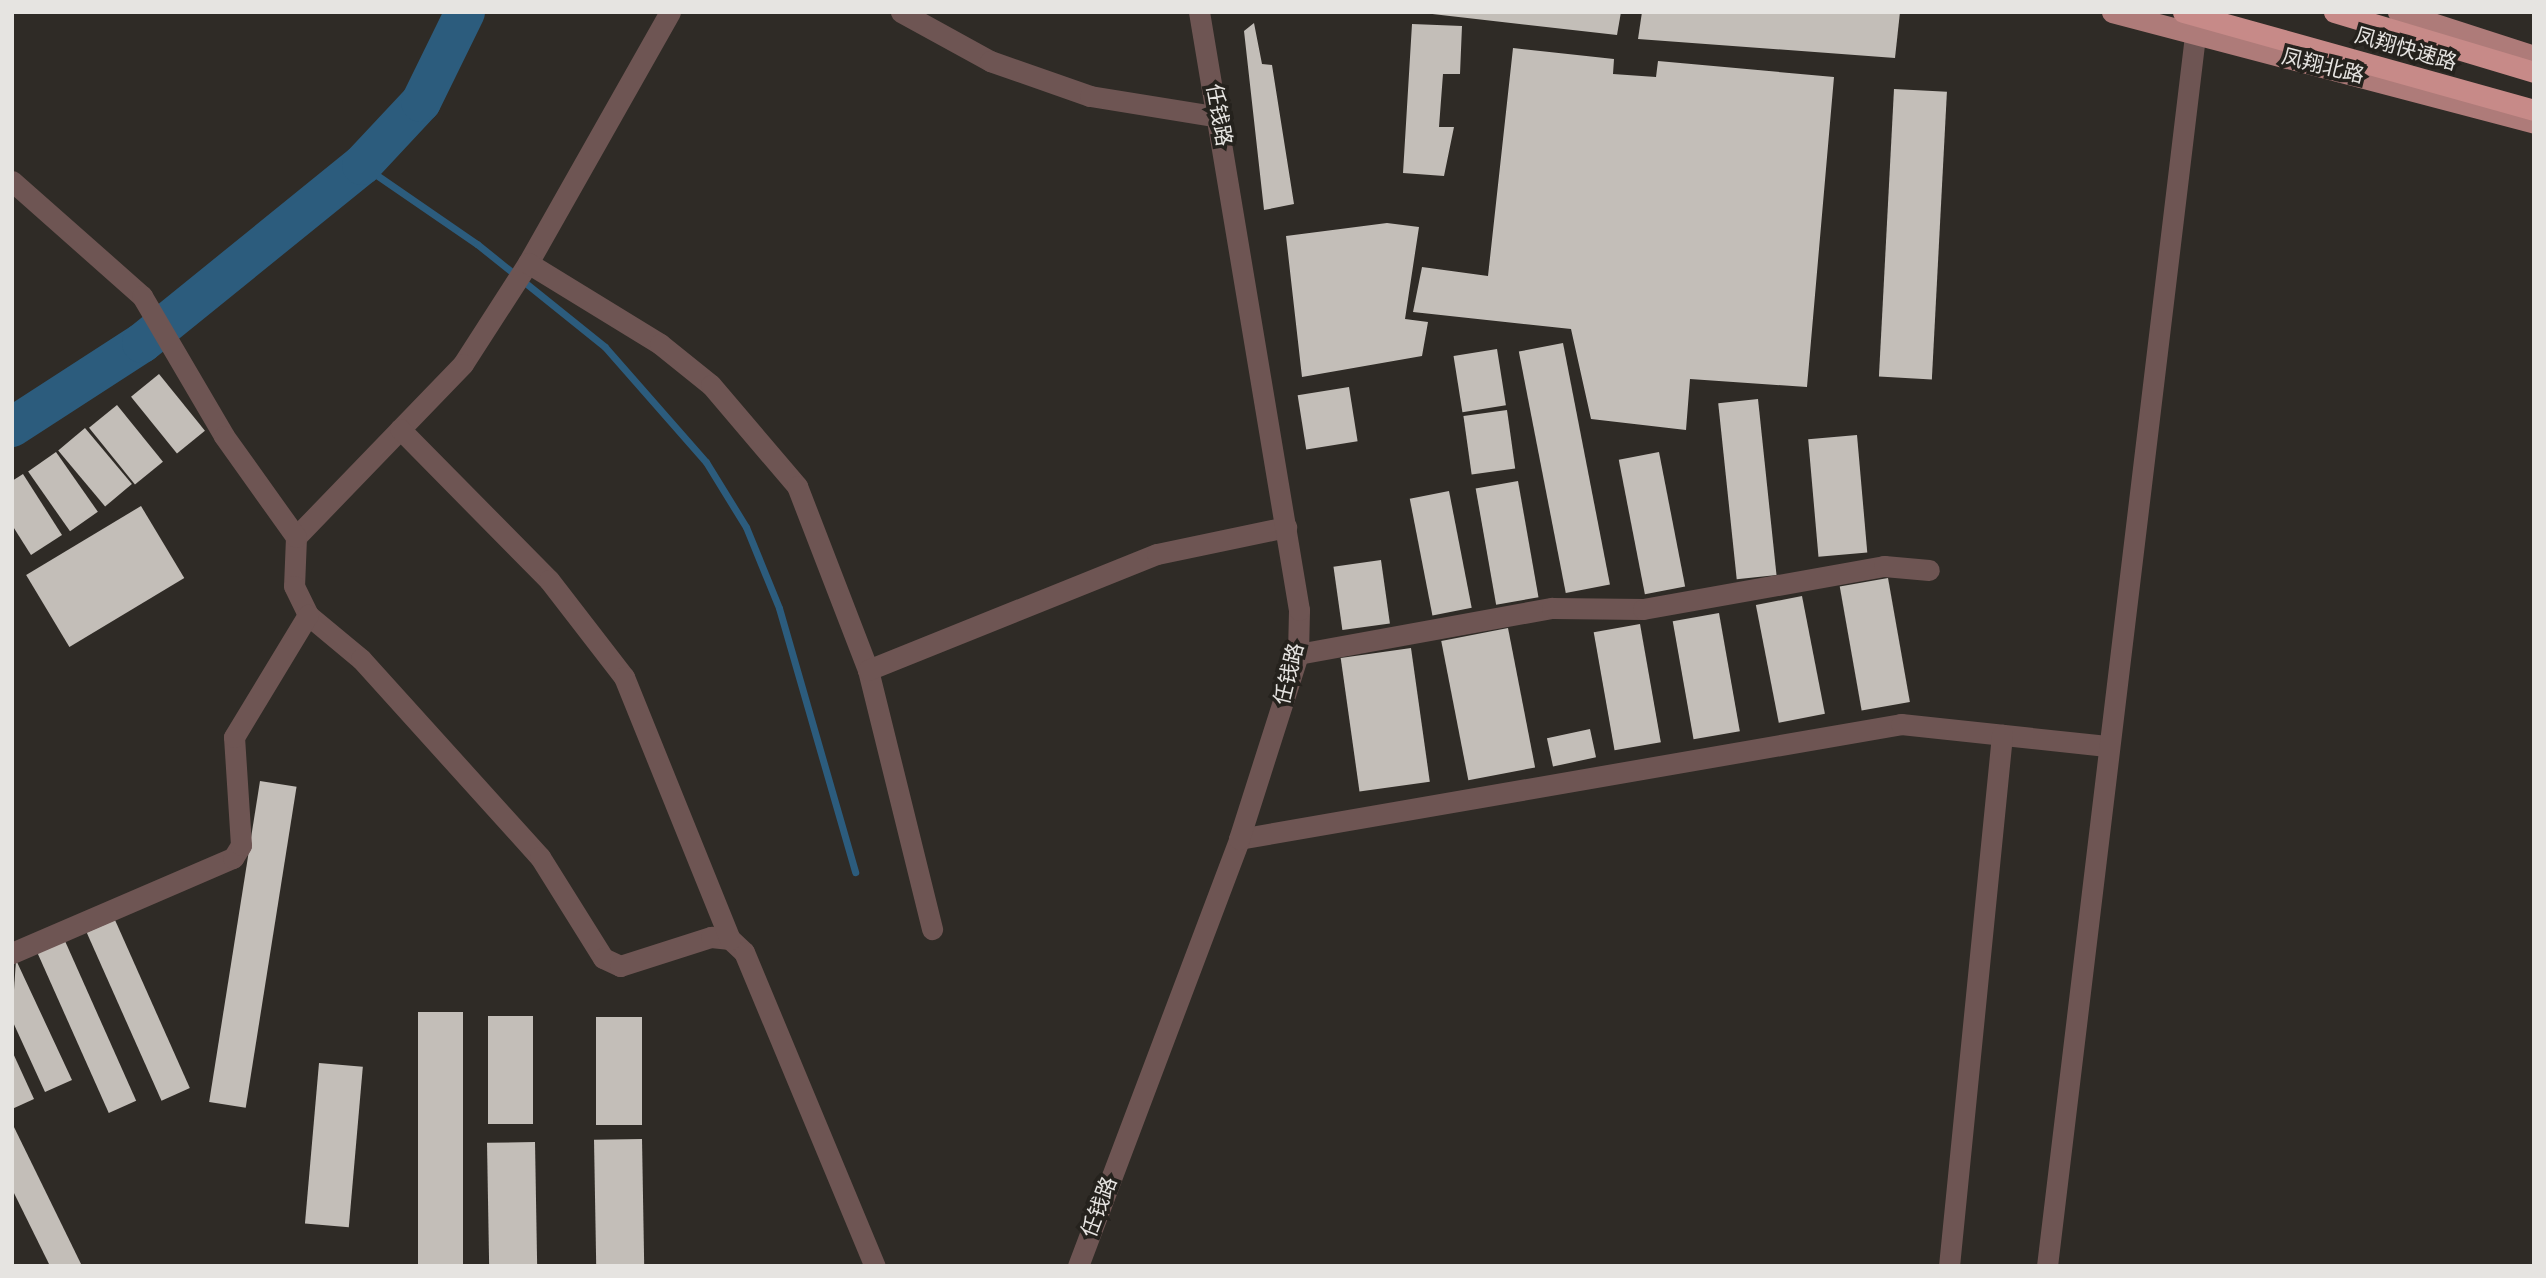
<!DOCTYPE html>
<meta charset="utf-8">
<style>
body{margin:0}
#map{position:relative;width:2546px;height:1278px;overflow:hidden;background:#2f2b26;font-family:Figtree,"Noto Sans SC",sans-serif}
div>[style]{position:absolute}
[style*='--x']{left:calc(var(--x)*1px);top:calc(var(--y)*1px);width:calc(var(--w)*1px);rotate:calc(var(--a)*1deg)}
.stream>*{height:7px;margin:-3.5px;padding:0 3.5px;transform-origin:3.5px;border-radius:3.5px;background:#2c5c7d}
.river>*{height:40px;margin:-20px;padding:0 20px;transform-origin:20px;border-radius:20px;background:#2c5c7d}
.building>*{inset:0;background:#c3beb8;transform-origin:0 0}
.minor>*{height:21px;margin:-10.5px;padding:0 10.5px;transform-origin:10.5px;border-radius:10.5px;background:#6e5553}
.major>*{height:21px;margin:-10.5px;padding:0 10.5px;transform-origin:10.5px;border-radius:10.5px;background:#ae7b79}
.highway>*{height:21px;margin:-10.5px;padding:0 10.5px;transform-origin:10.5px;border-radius:10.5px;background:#c78a88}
span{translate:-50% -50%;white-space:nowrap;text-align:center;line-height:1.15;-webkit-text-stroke:7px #25221d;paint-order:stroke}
.street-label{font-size:21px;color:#e6e4e1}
.frame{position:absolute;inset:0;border:14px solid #e6e4e1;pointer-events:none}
</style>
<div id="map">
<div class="stream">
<i style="--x:362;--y:165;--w:140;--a:34.5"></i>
<i style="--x:477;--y:244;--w:164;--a:38.8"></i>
<i style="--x:605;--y:347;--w:153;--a:48.7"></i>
<i style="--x:706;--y:462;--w:76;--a:58.4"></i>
<i style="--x:746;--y:527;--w:87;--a:67.8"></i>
<i style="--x:779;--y:608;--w:275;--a:73.9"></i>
</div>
<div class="river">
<i style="--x:12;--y:427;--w:155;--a:-32.9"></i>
<i style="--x:142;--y:343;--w:283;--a:-39"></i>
<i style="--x:362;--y:165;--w:86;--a:-46.9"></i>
<i style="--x:421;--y:102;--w:100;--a:-63.9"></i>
</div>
<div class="building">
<i style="clip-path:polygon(1415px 12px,1621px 12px,1617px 35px)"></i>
<i style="clip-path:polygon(1642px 12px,1900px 12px,1895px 58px,1638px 39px)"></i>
<i style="clip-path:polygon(1254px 23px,1262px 64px,1272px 65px,1294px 204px,1264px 210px,1244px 31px)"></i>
<i style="clip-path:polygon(1412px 24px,1462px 26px,1460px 74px,1443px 74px,1439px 127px,1454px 127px,1444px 176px,1403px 173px)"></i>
<i style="clip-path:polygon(1513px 48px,1614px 59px,1613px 74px,1656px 77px,1658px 61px,1834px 77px,1807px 387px,1690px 379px,1686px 430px,1591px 419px,1571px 329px,1413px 312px,1422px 267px,1488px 276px)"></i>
<i style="left:1894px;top:89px;width:53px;height:288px;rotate:3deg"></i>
<i style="clip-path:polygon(1387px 223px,1419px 227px,1405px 319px,1428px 322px,1422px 356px,1302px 377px,1286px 236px)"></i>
<i style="left:1563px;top:343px;width:246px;height:45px;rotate:79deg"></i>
<i style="left:1497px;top:349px;width:57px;height:44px;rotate:81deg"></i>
<i style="left:159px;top:374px;width:73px;height:36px;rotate:51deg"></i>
<i style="left:1349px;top:387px;width:55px;height:52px;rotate:81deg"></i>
<i style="left:1758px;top:399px;width:177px;height:40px;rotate:84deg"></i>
<i style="left:117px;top:405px;width:73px;height:36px;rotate:51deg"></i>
<i style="left:1507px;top:410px;width:59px;height:44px;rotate:82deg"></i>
<i style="left:85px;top:428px;width:73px;height:35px;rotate:50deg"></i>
<i style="left:1857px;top:435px;width:118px;height:49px;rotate:85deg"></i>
<i style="left:56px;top:452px;width:73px;height:34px;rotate:55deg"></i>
<i style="left:1659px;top:452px;width:137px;height:41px;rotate:79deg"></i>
<i style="clip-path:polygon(23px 474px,62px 535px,31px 555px,12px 525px,12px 481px)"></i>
<i style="left:1518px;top:481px;width:118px;height:43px;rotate:80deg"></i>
<i style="left:1449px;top:491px;width:119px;height:40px;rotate:79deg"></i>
<i style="left:141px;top:506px;width:84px;height:134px;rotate:59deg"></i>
<i style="left:1381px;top:560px;width:64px;height:48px;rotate:82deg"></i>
<i style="left:1888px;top:578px;width:126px;height:49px;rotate:80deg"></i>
<i style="left:1802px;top:596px;width:120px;height:47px;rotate:79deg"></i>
<i style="left:1719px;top:613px;width:120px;height:47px;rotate:80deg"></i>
<i style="left:1640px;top:624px;width:120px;height:47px;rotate:80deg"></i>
<i style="left:1508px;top:628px;width:142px;height:68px;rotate:79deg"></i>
<i style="left:1411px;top:648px;width:135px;height:71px;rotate:82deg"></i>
<i style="left:1590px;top:729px;width:29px;height:44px;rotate:78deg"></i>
<i style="left:260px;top:781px;width:37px;height:325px;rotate:9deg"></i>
<i style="left:115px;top:920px;width:184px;height:31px;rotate:66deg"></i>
<i style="left:65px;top:941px;width:175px;height:30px;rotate:66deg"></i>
<i style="clip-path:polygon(16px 960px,72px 1080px,45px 1092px,12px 1020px)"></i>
<i style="left:418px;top:1012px;width:45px;height:254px"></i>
<i style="left:488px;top:1016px;width:45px;height:108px"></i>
<i style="left:596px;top:1017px;width:46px;height:108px"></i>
<i style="clip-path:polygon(12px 1051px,34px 1099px,12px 1109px)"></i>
<i style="left:319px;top:1063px;width:44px;height:161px;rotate:5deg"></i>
<i style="clip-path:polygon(12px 1123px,82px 1266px,50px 1266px,12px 1189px)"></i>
<i style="left:642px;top:1139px;width:127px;height:48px;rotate:89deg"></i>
<i style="left:535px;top:1142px;width:124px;height:48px;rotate:89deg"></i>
</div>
<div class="minor">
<i style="--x:670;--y:12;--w:288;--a:119.5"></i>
<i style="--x:528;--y:263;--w:120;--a:122.8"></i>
<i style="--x:463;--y:364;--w:240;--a:134"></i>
<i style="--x:296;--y:537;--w:49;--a:92.3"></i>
<i style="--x:294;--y:586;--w:32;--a:64"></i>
<i style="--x:308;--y:615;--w:69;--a:39.7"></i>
<i style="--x:361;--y:659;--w:267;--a:47.9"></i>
<i style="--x:540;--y:857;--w:119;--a:58"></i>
<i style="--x:603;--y:958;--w:19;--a:25"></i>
<i style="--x:620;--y:966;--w:96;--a:-17.7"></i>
<i style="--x:711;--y:937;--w:19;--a:6"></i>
<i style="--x:730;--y:939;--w:19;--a:43"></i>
<i style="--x:744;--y:952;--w:340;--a:67.4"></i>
<i style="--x:901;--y:12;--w:102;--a:28.8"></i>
<i style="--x:990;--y:61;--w:106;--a:19.3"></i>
<i style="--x:1090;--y:96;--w:132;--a:9.2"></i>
<i style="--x:12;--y:181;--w:174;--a:41.5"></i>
<i style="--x:142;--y:296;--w:162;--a:59.6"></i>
<i style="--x:224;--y:436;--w:124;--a:54.5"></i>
<i style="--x:528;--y:263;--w:155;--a:31.5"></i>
<i style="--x:660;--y:344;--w:65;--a:38.8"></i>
<i style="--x:711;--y:385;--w:133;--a:49.6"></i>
<i style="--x:797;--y:486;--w:197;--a:68.9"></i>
<i style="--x:868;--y:670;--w:267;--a:76.1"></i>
<i style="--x:400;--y:429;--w:212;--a:45.4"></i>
<i style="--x:549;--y:580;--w:123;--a:52.3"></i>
<i style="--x:624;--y:677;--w:283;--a:68"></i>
<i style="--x:1298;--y:654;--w:258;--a:-10.3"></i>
<i style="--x:1552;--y:608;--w:91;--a:0.6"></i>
<i style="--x:1643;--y:609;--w:245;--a:-10.1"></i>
<i style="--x:1884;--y:566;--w:45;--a:5.1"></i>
<i style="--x:868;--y:670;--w:311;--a:-21.9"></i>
<i style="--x:1157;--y:554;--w:132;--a:-11.8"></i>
<i style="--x:1239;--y:839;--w:672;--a:-9.85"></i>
<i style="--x:1901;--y:724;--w:207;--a:6.1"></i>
<i style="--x:12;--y:953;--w:241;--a:-23.3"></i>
<i style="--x:233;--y:858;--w:15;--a:-58"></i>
<i style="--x:241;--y:845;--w:108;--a:-93.7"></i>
<i style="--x:234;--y:737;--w:143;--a:-58.8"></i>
<i style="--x:1078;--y:1266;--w:456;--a:-69.3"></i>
<i style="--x:1239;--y:839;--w:194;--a:-72.3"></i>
<i style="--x:1298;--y:654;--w:44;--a:-88.7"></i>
<i style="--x:1299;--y:610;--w:606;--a:-99.49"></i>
<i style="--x:1949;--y:1266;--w:534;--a:-84.3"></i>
<i style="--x:2047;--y:1266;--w:1240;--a:-83.14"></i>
</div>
<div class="major">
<i style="--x:2112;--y:12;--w:436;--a:14.7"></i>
<i style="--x:2398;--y:12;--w:143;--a:17.9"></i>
</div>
<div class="highway">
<i style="--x:2183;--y:12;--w:364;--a:15.6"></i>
<i style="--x:2334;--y:12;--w:209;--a:16.7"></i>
</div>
<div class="street-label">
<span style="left:2406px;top:49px;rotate:16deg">凤翔快速路</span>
<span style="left:2323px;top:66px;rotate:14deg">凤翔北路</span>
<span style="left:1219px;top:115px;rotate:80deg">任钱路</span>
<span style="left:1289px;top:674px;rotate:-76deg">任钱路</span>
<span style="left:1099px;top:1207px;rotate:-69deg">任钱路</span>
</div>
<div class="frame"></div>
</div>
